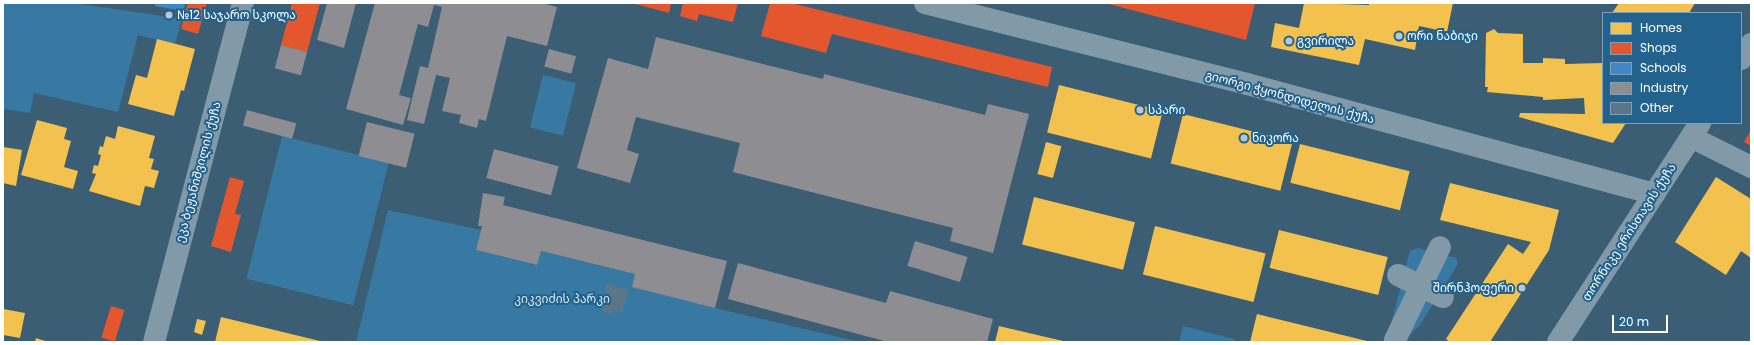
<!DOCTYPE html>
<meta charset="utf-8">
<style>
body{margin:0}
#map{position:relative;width:1754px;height:345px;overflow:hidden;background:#3b5e75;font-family:Poppins,"Noto Sans Georgian",sans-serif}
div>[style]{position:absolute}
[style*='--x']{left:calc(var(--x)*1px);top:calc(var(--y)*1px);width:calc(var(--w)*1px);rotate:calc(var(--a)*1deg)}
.green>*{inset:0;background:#3879a3;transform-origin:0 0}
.homes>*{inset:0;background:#f2c14e;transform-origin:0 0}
.shops>*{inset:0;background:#e4572e;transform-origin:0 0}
.schools>*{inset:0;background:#3f88c5}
.industry>*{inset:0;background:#8d8d92;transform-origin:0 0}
.building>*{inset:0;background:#5b7688}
.minor>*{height:22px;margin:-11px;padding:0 11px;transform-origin:11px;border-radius:11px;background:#829aa8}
.major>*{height:22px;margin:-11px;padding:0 11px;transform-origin:11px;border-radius:11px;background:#8299a7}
.dots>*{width:11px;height:11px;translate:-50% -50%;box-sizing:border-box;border:2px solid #23628d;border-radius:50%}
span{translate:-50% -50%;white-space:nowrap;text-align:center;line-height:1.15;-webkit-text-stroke:4px #23628d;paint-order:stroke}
.poi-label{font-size:12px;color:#fff}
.left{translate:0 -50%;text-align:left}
.right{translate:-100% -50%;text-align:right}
.street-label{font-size:12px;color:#fff}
.park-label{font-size:12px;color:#d7ebf8}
.frame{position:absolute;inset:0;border:4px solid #fff;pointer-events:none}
.legend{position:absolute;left:1602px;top:12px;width:140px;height:112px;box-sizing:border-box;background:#23628d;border:1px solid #7ba1bb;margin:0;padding:5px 7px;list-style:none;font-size:12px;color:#fff}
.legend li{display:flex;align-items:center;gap:8px;height:20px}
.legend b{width:20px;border:1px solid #7ba1bb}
.scale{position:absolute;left:1612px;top:315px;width:56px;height:18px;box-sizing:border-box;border:2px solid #fff;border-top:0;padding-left:5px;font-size:12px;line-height:14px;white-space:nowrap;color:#fff;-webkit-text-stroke:3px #23628d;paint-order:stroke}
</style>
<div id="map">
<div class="green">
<i style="clip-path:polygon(3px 3px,74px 3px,182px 19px,175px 44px,138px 35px,118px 112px,34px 93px,30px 113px,3px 109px)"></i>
<i style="left:543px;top:75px;width:34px;height:54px;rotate:14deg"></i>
<i style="left:282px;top:136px;width:110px;height:147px;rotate:14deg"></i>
<i style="clip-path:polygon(388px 210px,481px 230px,476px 250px,537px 265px,541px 251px,635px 274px,715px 308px,860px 342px,356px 342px)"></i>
<i style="clip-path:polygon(1418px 248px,1456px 258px,1458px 264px,1420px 325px,1410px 335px,1400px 334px,1391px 324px,1410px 251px)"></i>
<i style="clip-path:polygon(1183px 326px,1234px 339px,1234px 342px,1179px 342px)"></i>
</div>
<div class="homes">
<i style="clip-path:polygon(1304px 3px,1369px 5px,1369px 3px,1453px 3px,1447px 32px,1419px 26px,1415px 50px,1365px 39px,1359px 65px,1271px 47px,1275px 23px,1299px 28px)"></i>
<i style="clip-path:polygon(1619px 3px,1695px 3px,1689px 13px,1612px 13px)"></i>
<i style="clip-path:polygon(1494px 29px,1498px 33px,1523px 34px,1523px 63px,1543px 63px,1543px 58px,1565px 59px,1565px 64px,1603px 63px,1603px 123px,1626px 123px,1613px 143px,1519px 117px,1520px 113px,1585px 114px,1584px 98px,1543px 100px,1543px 97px,1487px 92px,1488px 87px,1485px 87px,1486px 33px)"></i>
<i style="clip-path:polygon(157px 39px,195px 49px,184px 91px,181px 90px,174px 116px,128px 104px,136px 75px,147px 78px)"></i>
<i style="left:1059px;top:85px;width:107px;height:49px;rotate:14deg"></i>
<i style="left:1183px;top:114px;width:113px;height:51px;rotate:14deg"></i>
<i style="clip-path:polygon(37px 120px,67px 128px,64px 139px,71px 141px,64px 167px,78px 171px,73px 189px,21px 175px)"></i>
<i style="clip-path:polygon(118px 126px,155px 136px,149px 158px,154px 159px,151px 169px,159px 171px,154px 188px,145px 186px,140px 206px,89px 191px,96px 174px,92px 173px,94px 165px,98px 166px,101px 155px,98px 154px,100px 146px,103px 147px,106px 136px,115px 139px)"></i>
<i style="left:1046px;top:142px;width:16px;height:33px;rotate:15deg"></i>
<i style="left:1300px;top:144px;width:113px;height:40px;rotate:14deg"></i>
<i style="clip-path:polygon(3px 147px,22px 150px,16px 186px,3px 183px)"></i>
<i style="clip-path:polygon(1716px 177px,1751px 199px,1751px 258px,1741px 251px,1726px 275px,1675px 242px)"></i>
<i style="clip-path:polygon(1450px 183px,1559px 210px,1549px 250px,1490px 342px,1450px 342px,1446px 339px,1508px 244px,1523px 254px,1531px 242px,1440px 220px)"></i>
<i style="left:1034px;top:197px;width:104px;height:49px;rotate:14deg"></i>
<i style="left:1155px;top:226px;width:114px;height:50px;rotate:14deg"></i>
<i style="left:1279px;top:230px;width:112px;height:39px;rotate:14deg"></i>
<i style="clip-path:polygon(3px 309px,25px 313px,20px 338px,3px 335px)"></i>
<i style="clip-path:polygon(1257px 314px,1367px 341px,1366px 342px,1250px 342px)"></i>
<i style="clip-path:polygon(221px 317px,320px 341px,320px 342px,215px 342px)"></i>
<i style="clip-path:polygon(197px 319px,206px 321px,202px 335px,194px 332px)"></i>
<i style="clip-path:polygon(999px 326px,1063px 341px,1063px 342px,995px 342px)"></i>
<i style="clip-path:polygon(36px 338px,48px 342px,35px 342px)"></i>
</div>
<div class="shops">
<i style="clip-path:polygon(188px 3px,207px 3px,198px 34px,181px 29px)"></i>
<i style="clip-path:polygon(292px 3px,320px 3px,307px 52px,281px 45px)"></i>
<i style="clip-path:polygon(632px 3px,671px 3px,669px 13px)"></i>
<i style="clip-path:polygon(683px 3px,738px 3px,733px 22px,699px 14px,697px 21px,680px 16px)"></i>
<i style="clip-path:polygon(770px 3px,791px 3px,1052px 67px,1048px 87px,832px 34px,826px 53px,761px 36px)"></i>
<i style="clip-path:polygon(1105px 3px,1255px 3px,1246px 40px)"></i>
<i style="clip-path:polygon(1751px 130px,1751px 146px,1744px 142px)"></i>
<i style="clip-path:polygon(230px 177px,244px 181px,235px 214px,241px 215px,231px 252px,211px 246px)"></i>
<i style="left:111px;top:306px;width:14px;height:33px;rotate:17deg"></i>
</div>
<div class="schools">
<i style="clip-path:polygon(155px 3px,185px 3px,184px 11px,155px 6px)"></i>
</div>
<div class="industry">
<i style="clip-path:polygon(327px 3px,356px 3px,344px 48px,317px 40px)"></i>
<i style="clip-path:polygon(375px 3px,542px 3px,557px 7px,547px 46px,507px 36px,486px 121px,479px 119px,477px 128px,459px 123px,461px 115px,442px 111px,450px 78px,436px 75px,424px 124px,407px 120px,420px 66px,428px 68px,442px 7px,434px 5px,428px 27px,418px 24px,399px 95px,411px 98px,403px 125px,346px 109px)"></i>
<i style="clip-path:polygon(656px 37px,823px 79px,824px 74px,985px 115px,988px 104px,1029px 114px,993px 253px,950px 241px,953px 228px,733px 172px,740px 143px,636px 117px,627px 150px,639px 154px,630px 183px,577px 168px,608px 58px,648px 69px)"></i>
<i style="left:281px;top:45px;width:27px;height:24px;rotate:15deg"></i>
<i style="left:549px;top:49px;width:28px;height:18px;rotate:15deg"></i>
<i style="left:247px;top:110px;width:51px;height:16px;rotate:15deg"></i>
<i style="left:367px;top:122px;width:49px;height:35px;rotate:14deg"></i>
<i style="left:494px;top:149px;width:67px;height:30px;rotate:15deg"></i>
<i style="clip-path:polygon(483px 193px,505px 197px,503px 205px,727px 261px,715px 308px,632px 287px,635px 274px,541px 251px,537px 265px,476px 250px,482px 226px,478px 226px)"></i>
<i style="left:915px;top:241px;width:55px;height:26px;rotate:17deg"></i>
<i style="clip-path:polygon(738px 263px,886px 303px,890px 291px,993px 319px,987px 342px,888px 342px,728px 299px)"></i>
</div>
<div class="building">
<i style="clip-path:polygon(606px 283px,629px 290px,622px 313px,613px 310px,612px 315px,602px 312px)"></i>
</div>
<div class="minor">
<i style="--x:925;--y:3;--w:332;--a:14.1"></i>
<i style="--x:1247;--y:84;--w:422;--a:15.1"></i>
<i style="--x:1691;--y:137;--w:67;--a:26.6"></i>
<i style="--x:1398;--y:275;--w:50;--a:26.1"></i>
<i style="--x:1395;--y:340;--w:103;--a:-64.2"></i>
<i style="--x:154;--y:342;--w:350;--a:-75.3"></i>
</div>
<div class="major">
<i style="--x:1741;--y:59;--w:18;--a:-56"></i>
<i style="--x:1558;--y:342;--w:261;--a:-57"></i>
</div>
<div class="dots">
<i style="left:169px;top:15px;background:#bac7cf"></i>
<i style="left:1399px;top:36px;background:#bac7cf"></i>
<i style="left:1289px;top:41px;background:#bac7cf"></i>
<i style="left:1140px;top:110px;background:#bac7cf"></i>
<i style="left:1244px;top:138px;background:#bac7cf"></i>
<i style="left:1522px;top:288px;background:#bac7cf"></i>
</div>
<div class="poi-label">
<span class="left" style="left:177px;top:15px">№12 საჯარო სკოლა</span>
<span class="left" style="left:1407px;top:36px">ორი ნაბიჯი</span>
<span class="left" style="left:1297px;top:41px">გვირილა</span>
<span class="left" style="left:1148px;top:110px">სპარი</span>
<span class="left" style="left:1252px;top:138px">ნიკორა</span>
<span class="right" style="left:1514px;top:288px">შირნჰოფერი</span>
</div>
<div class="street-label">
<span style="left:1290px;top:97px;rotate:15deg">გიორგი ჭყონდიდელის ქუჩა</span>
<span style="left:198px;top:172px;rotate:-75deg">ეკა ბეჟანიშვილის ქუჩა</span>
<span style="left:1629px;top:232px;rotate:-57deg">თორნიკე ერისთავის ქუჩა</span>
</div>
<div class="park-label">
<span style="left:562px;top:299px">კიკვიძის პარკი</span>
</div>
<div class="frame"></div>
<ul class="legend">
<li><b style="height:11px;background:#f2c14e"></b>Homes</li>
<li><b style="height:11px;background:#e4572e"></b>Shops</li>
<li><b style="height:11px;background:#3f88c5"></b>Schools</li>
<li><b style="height:11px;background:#8d8d92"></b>Industry</li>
<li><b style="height:11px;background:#5b7688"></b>Other</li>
</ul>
<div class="scale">20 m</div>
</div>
